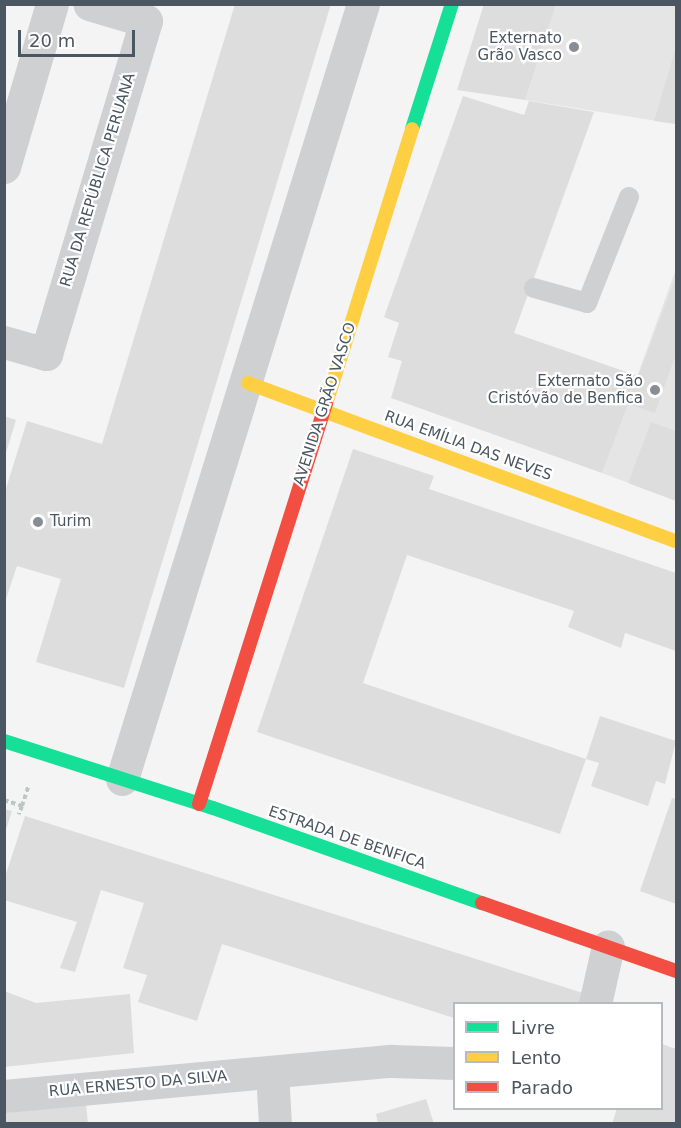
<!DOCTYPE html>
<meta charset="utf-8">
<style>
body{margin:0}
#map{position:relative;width:681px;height:1128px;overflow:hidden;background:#f4f4f4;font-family:"DejaVu Sans",sans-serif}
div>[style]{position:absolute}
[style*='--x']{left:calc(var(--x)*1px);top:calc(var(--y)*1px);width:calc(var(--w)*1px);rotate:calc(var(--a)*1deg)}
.education>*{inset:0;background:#e6e5e6}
.building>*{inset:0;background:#ddddde}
.path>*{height:4px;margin-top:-2px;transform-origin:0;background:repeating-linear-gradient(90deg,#bcc7c4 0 4.5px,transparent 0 7.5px)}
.lane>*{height:20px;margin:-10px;padding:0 10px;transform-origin:10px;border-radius:10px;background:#ced0d2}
.street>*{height:33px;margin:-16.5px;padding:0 16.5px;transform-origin:16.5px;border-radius:16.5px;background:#ced0d2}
.fast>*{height:14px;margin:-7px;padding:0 7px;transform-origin:7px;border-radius:7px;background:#16e098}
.slow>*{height:14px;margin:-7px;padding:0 7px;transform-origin:7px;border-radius:7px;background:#ffcf43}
.jam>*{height:14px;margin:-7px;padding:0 7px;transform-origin:7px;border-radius:7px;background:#f24e42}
.dots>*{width:16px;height:16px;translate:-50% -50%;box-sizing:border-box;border:3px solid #fff;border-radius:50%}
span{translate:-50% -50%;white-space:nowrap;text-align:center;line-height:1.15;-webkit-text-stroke:4.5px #fff;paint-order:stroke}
.poi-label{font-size:15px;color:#4a5661}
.right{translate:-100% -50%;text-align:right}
.left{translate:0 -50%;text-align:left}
.street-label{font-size:15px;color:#4a5661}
.frame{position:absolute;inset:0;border:6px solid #4a5661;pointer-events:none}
.legend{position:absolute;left:453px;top:1002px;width:210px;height:108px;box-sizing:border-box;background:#fff;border:2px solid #b7bbc0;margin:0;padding:8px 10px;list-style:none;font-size:18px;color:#4a5661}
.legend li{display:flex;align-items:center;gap:12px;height:30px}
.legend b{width:30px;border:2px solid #b7bbc0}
.scale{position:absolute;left:18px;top:30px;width:117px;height:27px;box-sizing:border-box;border:3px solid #4a5661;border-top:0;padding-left:8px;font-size:18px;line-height:21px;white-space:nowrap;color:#4a5661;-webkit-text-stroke:4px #fff;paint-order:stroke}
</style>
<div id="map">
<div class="education">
<i style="clip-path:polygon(484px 5px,676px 5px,676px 124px,525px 100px)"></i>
<i style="clip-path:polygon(676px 269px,676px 501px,602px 473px)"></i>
</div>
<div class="building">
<i style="clip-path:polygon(235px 4px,331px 4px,124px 688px,36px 662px,61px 579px,17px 566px,4px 605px,4px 495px,27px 421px,102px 444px)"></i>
<i style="clip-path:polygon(484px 4px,556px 4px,525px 100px,457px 90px)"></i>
<i style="clip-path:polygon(676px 47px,676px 124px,654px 121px)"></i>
<i style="clip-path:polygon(463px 96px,524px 115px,529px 101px,594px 112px,514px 333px,638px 376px,676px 276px,676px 354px,655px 413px,628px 404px,602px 473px,391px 398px,402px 361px,388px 357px,399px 323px,384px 317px)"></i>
<i style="clip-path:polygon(4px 416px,16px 420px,5px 456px,4px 456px)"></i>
<i style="clip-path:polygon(651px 422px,676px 431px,676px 501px,628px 483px)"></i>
<i style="clip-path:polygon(353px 449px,434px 476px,429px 489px,676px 573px,676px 651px,625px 633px,621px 648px,568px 627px,574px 611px,407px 555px,363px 683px,586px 759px,560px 834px,257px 732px)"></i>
<i style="clip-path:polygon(600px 716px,676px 741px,665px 784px,656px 781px,648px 806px,591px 786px,599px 763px,586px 759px)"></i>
<i style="clip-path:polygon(672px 798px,676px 799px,676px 904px,640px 891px)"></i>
<i style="clip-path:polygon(4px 809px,12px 811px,5px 833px,4px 833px)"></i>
<i style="clip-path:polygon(25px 816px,583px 993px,579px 1004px,454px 1004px,454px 1018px,222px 944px,197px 1021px,138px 1002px,147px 975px,123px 968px,144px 903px,101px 890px,75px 972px,60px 968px,77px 922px,4px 900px,4px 880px)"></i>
<i style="clip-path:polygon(4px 991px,36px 1003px,130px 994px,134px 1053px,4px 1067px)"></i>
<i style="clip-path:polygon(662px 1044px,676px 1049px,676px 1124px,612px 1124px,617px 1108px,662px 1108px)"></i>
<i style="clip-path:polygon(426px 1099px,434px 1124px,378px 1124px,376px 1114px)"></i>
<i style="clip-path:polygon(86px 1104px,88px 1124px,4px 1124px,4px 1113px)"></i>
</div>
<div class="path">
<i style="--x:4;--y:800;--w:19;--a:18"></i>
<i style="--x:22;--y:806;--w:9;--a:111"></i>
<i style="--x:22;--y:806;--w:20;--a:-72"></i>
</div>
<div class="lane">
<i style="--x:534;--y:288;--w:55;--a:15.8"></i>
<i style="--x:587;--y:303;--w:114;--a:-68.4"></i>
</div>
<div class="street">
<i style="--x:4;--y:167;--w:170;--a:-73.6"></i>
<i style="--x:4;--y:342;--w:44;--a:15.9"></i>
<i style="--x:46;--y:354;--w:348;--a:-73.3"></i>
<i style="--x:146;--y:21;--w:59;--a:-163.4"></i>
<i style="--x:122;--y:779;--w:812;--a:-72.73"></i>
<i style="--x:595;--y:1004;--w:59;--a:-77.4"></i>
<i style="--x:272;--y:1072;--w:52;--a:86.7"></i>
<i style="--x:4;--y:1096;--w:390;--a:-5.2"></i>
<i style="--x:392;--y:1061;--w:62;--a:1.8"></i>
</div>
<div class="fast">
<i style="--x:412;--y:129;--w:131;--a:-72.3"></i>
<i style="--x:4;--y:741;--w:219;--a:17.8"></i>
<i style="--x:213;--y:808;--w:285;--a:19.5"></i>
</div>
<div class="slow">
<i style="--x:248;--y:383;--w:456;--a:20.3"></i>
<i style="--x:326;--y:404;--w:288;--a:-72.6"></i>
</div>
<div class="jam">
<i style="--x:199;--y:804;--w:420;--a:-72.4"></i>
<i style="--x:482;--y:903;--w:206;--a:19.3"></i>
</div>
<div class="dots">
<i style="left:574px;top:47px;background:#868d94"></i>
<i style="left:655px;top:390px;background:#868d94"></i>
<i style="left:38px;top:522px;background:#868d94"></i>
</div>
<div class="poi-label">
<span class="right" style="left:562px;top:47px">Externato<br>Grão Vasco</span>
<span class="right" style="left:643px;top:390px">Externato São<br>Cristóvão de Benfica</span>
<span class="left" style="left:50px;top:522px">Turim</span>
</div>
<div class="street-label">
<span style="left:98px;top:180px;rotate:-73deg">RUA DA REPÚBLICA PERUANA</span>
<span style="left:325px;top:404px;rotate:-72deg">AVENIDA GRÃO VASCO</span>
<span style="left:468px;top:446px;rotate:20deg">RUA EMÍLIA DAS NEVES</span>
<span style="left:347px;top:838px;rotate:19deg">ESTRADA DE BENFICA</span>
<span style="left:138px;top:1084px;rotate:-5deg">RUA ERNESTO DA SILVA</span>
</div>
<div class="frame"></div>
<ul class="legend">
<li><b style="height:8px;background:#16e098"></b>Livre</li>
<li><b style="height:8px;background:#ffcf43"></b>Lento</li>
<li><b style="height:8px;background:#f24e42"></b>Parado</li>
</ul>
<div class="scale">20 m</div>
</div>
